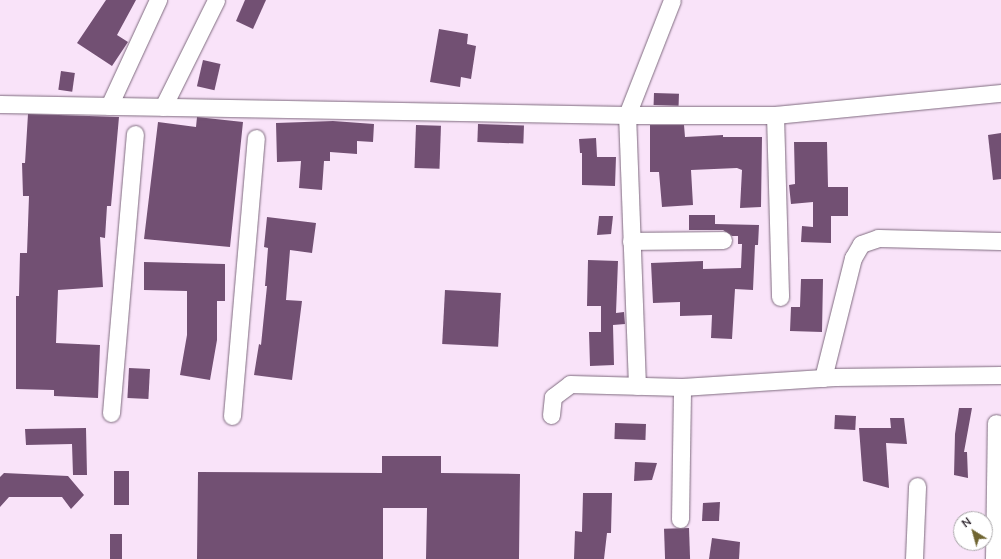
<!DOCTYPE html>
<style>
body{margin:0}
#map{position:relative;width:1001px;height:559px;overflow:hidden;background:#f9e3f9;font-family:Mulish,sans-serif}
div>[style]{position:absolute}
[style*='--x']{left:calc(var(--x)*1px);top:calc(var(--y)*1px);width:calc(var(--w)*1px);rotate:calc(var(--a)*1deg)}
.building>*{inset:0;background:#725073;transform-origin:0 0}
.roads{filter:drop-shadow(0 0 1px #7f6b7f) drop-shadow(0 0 1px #7f6b7f)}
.minor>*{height:17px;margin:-8.5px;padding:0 8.5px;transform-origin:8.5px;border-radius:8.5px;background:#fff}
span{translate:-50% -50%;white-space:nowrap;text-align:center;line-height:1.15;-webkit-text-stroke:4px #fff;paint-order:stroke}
.north{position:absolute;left:953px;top:511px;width:40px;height:40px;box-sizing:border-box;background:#fff;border:1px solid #aaa7aa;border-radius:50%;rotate:323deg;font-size:11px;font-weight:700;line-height:16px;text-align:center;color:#2b232b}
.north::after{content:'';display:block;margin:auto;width:14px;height:18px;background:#706532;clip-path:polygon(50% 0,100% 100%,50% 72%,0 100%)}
</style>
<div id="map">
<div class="building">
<i style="clip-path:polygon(106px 0,136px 0,117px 35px,128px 42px,112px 66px,77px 43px)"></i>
<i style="clip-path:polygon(245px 0,266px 0,253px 29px,236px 21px)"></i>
<i style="clip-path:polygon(439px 29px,468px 34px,467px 44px,476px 46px,471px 79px,461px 77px,460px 87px,430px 82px)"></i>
<i style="left:203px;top:60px;width:18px;height:27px;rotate:13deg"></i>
<i style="left:61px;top:71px;width:14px;height:19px;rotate:8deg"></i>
<i style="left:654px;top:93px;width:25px;height:12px;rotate:2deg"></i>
<i style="clip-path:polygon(28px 114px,119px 117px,111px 206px,107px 206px,105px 238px,100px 237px,103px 287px,58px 290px,56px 343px,100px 345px,98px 398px,54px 396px,54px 390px,16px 389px,16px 296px,19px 296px,20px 253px,27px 253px,29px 196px,23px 196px,22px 163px,25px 163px)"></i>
<i style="clip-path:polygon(197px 117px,243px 122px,230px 247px,144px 239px,158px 122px,196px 127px)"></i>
<i style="clip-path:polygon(333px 121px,374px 124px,373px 142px,357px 141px,357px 154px,330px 152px,330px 161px,324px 161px,322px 190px,299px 188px,301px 161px,277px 162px,276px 123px)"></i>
<i style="left:478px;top:124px;width:46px;height:18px;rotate:2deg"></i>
<i style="left:416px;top:125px;width:25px;height:43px;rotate:2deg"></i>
<i style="clip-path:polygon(650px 125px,684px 125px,685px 137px,723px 135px,723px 137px,762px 137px,761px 207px,740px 208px,742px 170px,737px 168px,691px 170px,693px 205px,662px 207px,659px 172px,650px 172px)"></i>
<i style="clip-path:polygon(1001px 133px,1001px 179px,993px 180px,988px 135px)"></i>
<i style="clip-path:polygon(596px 138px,597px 157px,616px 157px,615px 186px,582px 185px,582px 153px,580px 153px,579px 139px)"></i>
<i style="clip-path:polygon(794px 142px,827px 142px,828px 187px,848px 187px,848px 216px,831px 216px,831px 243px,801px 242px,802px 226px,813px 227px,813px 202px,791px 204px,789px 185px,795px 184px)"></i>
<i style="clip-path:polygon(689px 215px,715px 215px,715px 224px,759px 225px,758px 245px,755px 245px,753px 290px,735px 289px,732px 339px,711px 338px,712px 315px,680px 316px,680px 302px,653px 303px,651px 263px,703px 261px,703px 269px,741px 268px,742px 244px,738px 244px,738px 236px,732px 236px,723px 230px,689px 230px)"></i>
<i style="clip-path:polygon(599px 216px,613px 216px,611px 234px,597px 235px)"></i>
<i style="clip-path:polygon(267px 217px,316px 223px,312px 253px,290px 250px,286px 300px,302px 301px,292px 380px,254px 375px,259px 344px,261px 345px,267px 286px,265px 286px,268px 248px,264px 247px)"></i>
<i style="clip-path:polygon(588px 260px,618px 261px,616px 313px,624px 312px,625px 324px,613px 325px,614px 365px,590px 366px,589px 332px,601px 332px,601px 306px,587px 306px)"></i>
<i style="clip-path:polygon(144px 262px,225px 264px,225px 301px,217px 301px,217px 340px,210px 380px,180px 375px,187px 335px,187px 291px,144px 290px)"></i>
<i style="clip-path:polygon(801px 279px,823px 279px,822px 332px,790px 331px,791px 307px,800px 307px)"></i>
<i style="left:445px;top:290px;width:56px;height:54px;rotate:3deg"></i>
<i style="left:129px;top:368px;width:21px;height:30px;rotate:3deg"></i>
<i style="clip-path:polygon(959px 408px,972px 408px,964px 452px,967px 452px,968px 478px,954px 475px,955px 434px)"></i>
<i style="left:835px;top:415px;width:21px;height:14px;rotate:3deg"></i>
<i style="clip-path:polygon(890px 418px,904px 418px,907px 444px,886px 443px,889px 488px,863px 481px,859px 428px,891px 428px)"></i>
<i style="left:615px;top:423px;width:31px;height:16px;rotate:2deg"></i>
<i style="clip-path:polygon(86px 428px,87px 475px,73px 475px,72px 444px,26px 445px,25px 429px)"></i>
<i style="clip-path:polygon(382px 456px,441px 456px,441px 473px,520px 474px,519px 559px,426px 559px,427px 508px,383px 508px,383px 559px,197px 559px,198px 472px,382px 473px)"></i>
<i style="clip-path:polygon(635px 462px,657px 463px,652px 480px,634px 481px)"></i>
<i style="left:114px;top:471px;width:15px;height:34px"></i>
<i style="clip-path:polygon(4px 473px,68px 476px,84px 495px,71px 509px,62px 497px,9px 497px,0 507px,0 477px)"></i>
<i style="clip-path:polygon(583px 493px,612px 493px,611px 533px,607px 533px,604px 559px,574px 559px,575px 531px,582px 532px)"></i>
<i style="clip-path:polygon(720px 502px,719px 521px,702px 521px,703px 503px)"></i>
<i style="left:689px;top:528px;width:31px;height:25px;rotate:88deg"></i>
<i style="left:110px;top:534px;width:12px;height:25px"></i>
<i style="clip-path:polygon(712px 538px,740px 542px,739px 559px,709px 559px)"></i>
</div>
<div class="roads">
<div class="minor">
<i style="--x:0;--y:104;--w:627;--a:1.01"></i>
<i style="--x:627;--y:115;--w:148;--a:0"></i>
<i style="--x:775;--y:115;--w:227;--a:-5.6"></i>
<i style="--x:109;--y:106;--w:117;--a:-65.2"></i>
<i style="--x:163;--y:107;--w:119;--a:-63.6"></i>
<i style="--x:775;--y:115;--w:182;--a:88.4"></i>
<i style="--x:631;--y:241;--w:92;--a:-0.6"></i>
<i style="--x:823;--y:378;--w:124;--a:-76"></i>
<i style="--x:853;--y:258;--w:16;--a:-60"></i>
<i style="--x:861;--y:244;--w:18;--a:-19"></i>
<i style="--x:878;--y:238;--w:123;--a:1.4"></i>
<i style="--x:637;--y:386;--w:271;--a:-92.1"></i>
<i style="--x:627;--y:115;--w:123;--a:-68.6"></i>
<i style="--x:111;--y:413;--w:280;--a:-85.1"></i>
<i style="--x:551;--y:415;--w:18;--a:-84"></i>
<i style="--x:553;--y:397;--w:21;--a:-37"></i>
<i style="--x:570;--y:384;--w:112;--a:1.5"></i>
<i style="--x:682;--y:387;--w:153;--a:-3.7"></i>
<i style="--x:835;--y:377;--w:166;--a:-0.7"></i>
<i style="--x:232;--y:416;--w:279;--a:-85.1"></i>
<i style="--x:680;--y:519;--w:132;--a:-89.1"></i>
<i style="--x:914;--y:559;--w:73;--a:-87.6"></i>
<i style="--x:994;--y:559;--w:136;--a:-89.2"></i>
</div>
</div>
<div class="north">N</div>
</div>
